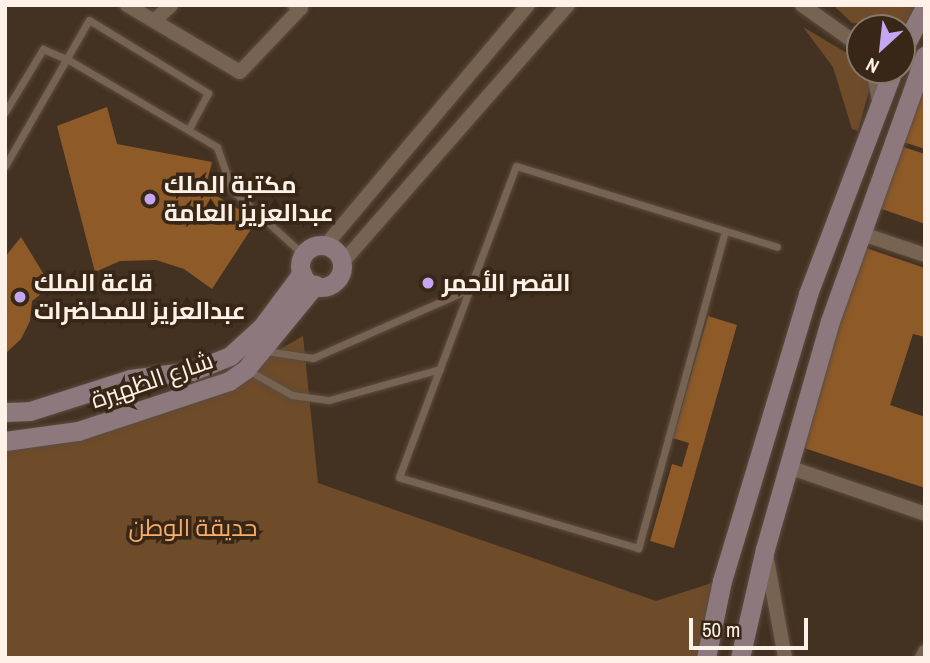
<!DOCTYPE html>
<meta charset="utf-8">
<style>
body{margin:0}
#map{position:relative;width:930px;height:663px;overflow:hidden;background:#433121;font-family:"Archivo Narrow",Cairo,sans-serif}
div>[style]{position:absolute}
[style*='--x']{left:calc(var(--x)*1px);top:calc(var(--y)*1px);width:calc(var(--w)*1px);rotate:calc(var(--a)*1deg)}
.green>*{inset:0;background:#6e4b29}
.building>*{inset:0;background:#8e5b28}
.roads{filter:drop-shadow(0 0 2px #5c4c3f) drop-shadow(0 0 2px #5c4c3f)}
.lane>*{height:7px;margin:-3.5px;padding:0 3.5px;transform-origin:3.5px;border-radius:3.5px;background:#776352}
.street>*{height:14px;margin:-7px;padding:0 7px;transform-origin:7px;border-radius:7px;background:#776352}
.secondary>*{height:19px;margin:-9.5px;padding:0 9.5px;transform-origin:9.5px;border-radius:9.5px;background:#8d787e}
.secondary>.ring{margin:-9.5px;padding:0;box-sizing:content-box;background:none;border:19px solid #8d787e;border-radius:50%}
.dots>*{width:19px;height:19px;translate:-50% -50%;box-sizing:border-box;border:4px solid #382717;border-radius:50%}
span{translate:-50% -50%;white-space:nowrap;text-align:center;line-height:1.15;-webkit-text-stroke:7px #382717;paint-order:stroke}
.poi-label{font-size:24px;color:#fef2e8;font-weight:700}
.left{translate:0 -50%;text-align:left}
.street-label{font-size:24px;color:#fef2e8}
.park-label{font-size:24px;color:#f9ae67}
.frame{position:absolute;inset:0;border:7px solid #fef2e8;pointer-events:none}
.north{position:absolute;left:846px;top:14px;width:70px;height:70px;box-sizing:border-box;background:#382717;border:2px solid #87786b;border-radius:50%;rotate:207deg;font-size:19px;font-weight:700;line-height:28px;text-align:center;color:#fef2e8}
.north::after{content:'';display:block;margin:auto;width:24px;height:32px;background:#c5a7f1;clip-path:polygon(50% 0,100% 100%,50% 72%,0 100%)}
.scale{position:absolute;left:689px;top:618px;width:119px;height:32px;box-sizing:border-box;border:4px solid #fef2e8;border-top:0;padding-left:9px;font-size:21px;line-height:24px;white-space:nowrap;color:#fef2e8;-webkit-text-stroke:5px #382717;paint-order:stroke}
</style>
<div id="map">
<div class="green">
<i style="clip-path:polygon(833px 5px,916px 5px,902px 34px,902px 28px,852px 23px)"></i>
<i style="clip-path:polygon(803px 27px,857px 59px,860px 70px,868px 70px,872px 80px,858px 131px,852px 129px,833px 67px)"></i>
<i style="clip-path:polygon(303px 336px,318px 483px,656px 601px,724px 579px,707px 658px,5px 658px,5px 439px,79px 429px,230px 378px)"></i>
</div>
<div class="building">
<i style="clip-path:polygon(925px 74px,925px 149px,900px 141px)"></i>
<i style="clip-path:polygon(107px 107px,117px 144px,212px 162px,205px 189px,257px 220px,212px 289px,184px 269px,156px 260px,120px 261px,95px 272px,57px 126px)"></i>
<i style="clip-path:polygon(903px 147px,925px 154px,925px 224px,879px 208px)"></i>
<i style="clip-path:polygon(21px 237px,51px 286px,32px 301px,30px 321px,21px 339px,5px 354px,5px 257px)"></i>
<i style="clip-path:polygon(863px 247px,925px 268px,925px 337px,913px 334px,890px 405px,925px 417px,925px 488px,798px 446px)"></i>
<i style="clip-path:polygon(708px 316px,737px 325px,674px 548px,650px 541px,672px 464px,682px 467px,689px 443px,673px 438px)"></i>
</div>
<div class="roads">
<div class="lane">
<i style="--x:5;--y:112;--w:74;--a:-58.9"></i>
<i style="--x:43;--y:49;--w:26;--a:23"></i>
<i style="--x:67;--y:59;--w:174;--a:30.4"></i>
<i style="--x:217;--y:147;--w:46;--a:70.8"></i>
<i style="--x:232;--y:190;--w:97;--a:42.1"></i>
<i style="--x:5;--y:166;--w:168;--a:-60.1"></i>
<i style="--x:89;--y:20;--w:140;--a:31.5"></i>
<i style="--x:208;--y:93;--w:40;--a:118"></i>
<i style="--x:725;--y:231;--w:329;--a:105.3"></i>
<i style="--x:638;--y:548;--w:249;--a:-163.5"></i>
<i style="--x:399;--y:477;--w:332;--a:-69.4"></i>
<i style="--x:516;--y:166;--w:273;--a:17.2"></i>
<i style="--x:265;--y:351;--w:49;--a:8.3"></i>
<i style="--x:313;--y:358;--w:168;--a:-23.8"></i>
<i style="--x:246;--y:369;--w:53;--a:29.5"></i>
<i style="--x:292;--y:395;--w:37;--a:8"></i>
<i style="--x:329;--y:400;--w:115;--a:-15.6"></i>
</div>
<div class="street">
<i style="--x:127;--y:5;--w:131;--a:30.7"></i>
<i style="--x:240;--y:72;--w:88;--a:-46.4"></i>
<i style="--x:301;--y:8;--w:7;--a:-153"></i>
<i style="--x:802;--y:5;--w:71;--a:35.3"></i>
<i style="--x:154;--y:21;--w:23;--a:-43"></i>
<i style="--x:902;--y:61;--w:24;--a:17"></i>
<i style="--x:873;--y:70;--w:33;--a:79"></i>
<i style="--x:860;--y:233;--w:69;--a:18.7"></i>
<i style="--x:325;--y:246;--w:315;--a:-49.9"></i>
<i style="--x:342;--y:263;--w:343;--a:-48.8"></i>
<i style="--x:788;--y:467;--w:145;--a:18.9"></i>
<i style="--x:766;--y:554;--w:106;--a:79.6"></i>
<i style="--x:922;--y:658;--w:7;--a:-63"></i>
</div>
<div class="secondary">
<i style="--x:902;--y:51;--w:50;--a:-62.4"></i>
<i class="ring" style="left:300px;top:245px;width:23px;height:23px"></i>
<i style="--x:5;--y:412;--w:25;--a:-2"></i>
<i style="--x:30;--y:411;--w:105;--a:-17.7"></i>
<i style="--x:130;--y:379;--w:63;--a:-7.4"></i>
<i style="--x:192;--y:371;--w:41;--a:-21.5"></i>
<i style="--x:230;--y:356;--w:43;--a:-42.2"></i>
<i style="--x:262;--y:327;--w:67;--a:-53.5"></i>
<i style="--x:5;--y:441;--w:74;--a:-7.8"></i>
<i style="--x:78;--y:431;--w:159;--a:-18.3"></i>
<i style="--x:229;--y:381;--w:21;--a:-35"></i>
<i style="--x:246;--y:369;--w:109;--a:-50.6"></i>
<i style="--x:706;--y:658;--w:79;--a:-78.3"></i>
<i style="--x:722;--y:581;--w:300;--a:-73.3"></i>
<i style="--x:808;--y:294;--w:240;--a:-69.2"></i>
<i style="--x:740;--y:658;--w:112;--a:-77.1"></i>
<i style="--x:765;--y:549;--w:237;--a:-74.1"></i>
<i style="--x:830;--y:321;--w:282;--a:-70.3"></i>
</div>
</div>
<div class="dots">
<i style="left:150px;top:199px;background:#c5a7f1"></i>
<i style="left:428px;top:283px;background:#c5a7f1"></i>
<i style="left:20px;top:297px;background:#c5a7f1"></i>
</div>
<div class="poi-label">
<span class="left" style="left:164px;top:199px">مكتبة الملك<br>عبدالعزيز العامة</span>
<span class="left" style="left:34px;top:297px">قاعة الملك<br>عبدالعزيز للمحاضرات</span>
<span class="left" style="left:442px;top:283px">القصر الأحمر</span>
</div>
<div class="street-label">
<span style="left:152px;top:380px;rotate:-19deg">شارع الظهيرة</span>
</div>
<div class="park-label">
<span style="left:193px;top:528px">حديقة الوطن</span>
</div>
<div class="frame"></div>
<div class="north">N</div>
<div class="scale">50 m</div>
</div>
